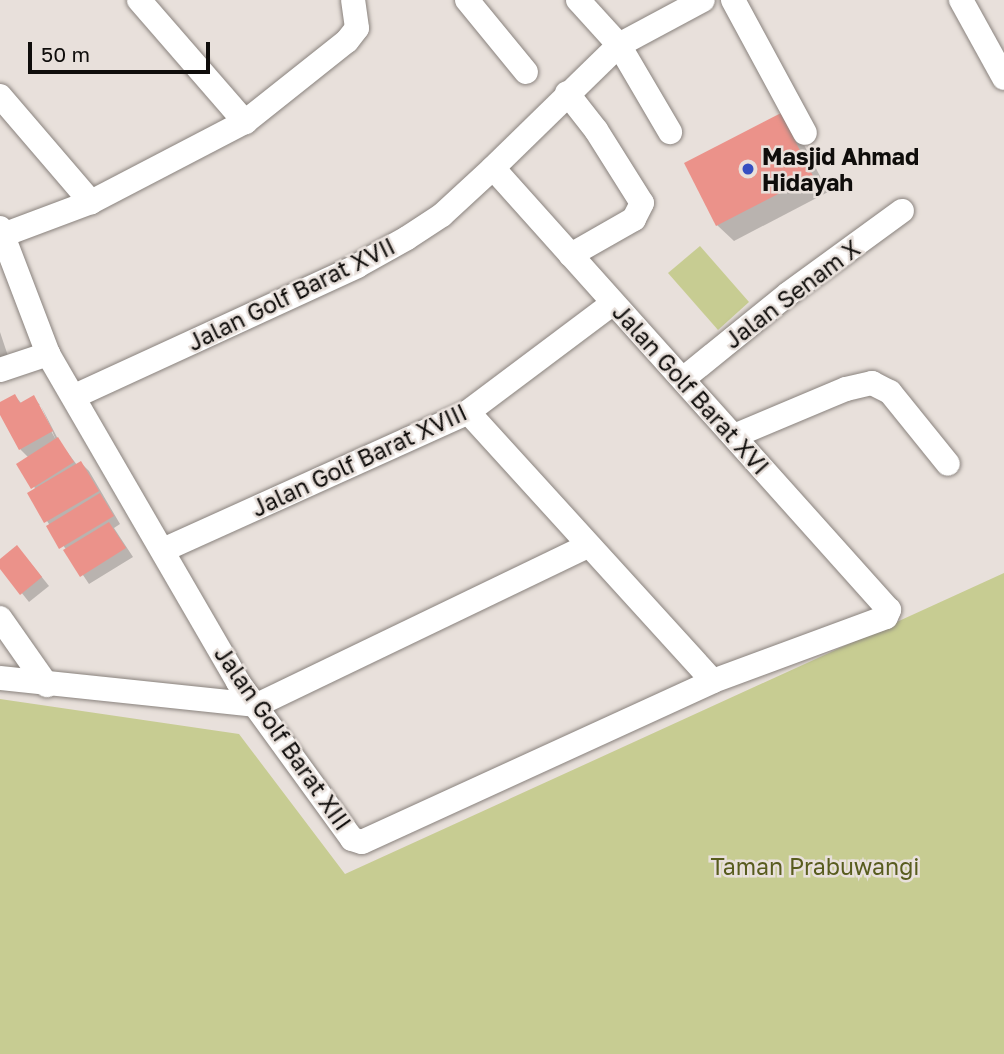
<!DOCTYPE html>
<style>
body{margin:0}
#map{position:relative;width:1004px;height:1054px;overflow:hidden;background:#e8e0db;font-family:"Golos Text",sans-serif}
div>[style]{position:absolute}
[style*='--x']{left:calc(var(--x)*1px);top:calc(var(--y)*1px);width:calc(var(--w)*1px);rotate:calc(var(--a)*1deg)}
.green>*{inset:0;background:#c7cc92}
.shadow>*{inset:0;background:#0003}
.building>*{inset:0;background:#eb928a}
.roads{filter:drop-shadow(0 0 2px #89827d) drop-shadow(0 0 2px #89827d)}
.minor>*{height:24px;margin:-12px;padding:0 12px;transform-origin:12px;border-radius:12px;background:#fff}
.dots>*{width:19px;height:19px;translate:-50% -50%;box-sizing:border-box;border:4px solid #e8e0db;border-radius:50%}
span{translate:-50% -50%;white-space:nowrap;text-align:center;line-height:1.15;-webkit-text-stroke:5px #e8e0db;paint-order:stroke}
.poi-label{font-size:23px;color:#0f0d0b;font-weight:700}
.left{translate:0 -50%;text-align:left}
.street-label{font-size:23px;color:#0f0d0b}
.park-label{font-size:23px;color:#585c1e}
.scale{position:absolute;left:28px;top:42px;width:182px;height:32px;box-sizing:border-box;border:4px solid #0f0d0b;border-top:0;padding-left:9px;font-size:21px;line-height:24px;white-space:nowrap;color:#0f0d0b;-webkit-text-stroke:5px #e8e0db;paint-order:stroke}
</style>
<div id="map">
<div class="green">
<i style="clip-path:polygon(700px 246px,749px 302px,718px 330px,668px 273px)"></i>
<i style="clip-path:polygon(1004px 573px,1004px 1054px,0 1054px,0 699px,239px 734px,345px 874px)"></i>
</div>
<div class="shadow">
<i style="clip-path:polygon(797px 131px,828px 192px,734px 241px,717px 225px,686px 164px)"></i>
<i style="clip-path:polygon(0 332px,8px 356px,0 358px)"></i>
<i style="clip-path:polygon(15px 396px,22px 404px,33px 398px,40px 405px,37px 405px,56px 440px,41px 406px,59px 441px,77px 465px,81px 463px,89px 471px,120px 524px,114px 528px,133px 557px,89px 584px,29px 494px,35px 490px,29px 458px,20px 449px)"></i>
<i style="clip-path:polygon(25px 556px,49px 586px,29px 602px,0 566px,0 561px)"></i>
</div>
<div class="building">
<i style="clip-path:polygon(781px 113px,813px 176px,716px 226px,684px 163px)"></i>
<i style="clip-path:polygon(15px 394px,20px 403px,34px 395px,53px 431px,19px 450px,0 415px,0 402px)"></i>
<i style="clip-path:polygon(58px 437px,74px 462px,31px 489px,16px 464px)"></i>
<i style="clip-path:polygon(81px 461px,99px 491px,44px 523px,27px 493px)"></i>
<i style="clip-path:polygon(100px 493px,114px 516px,59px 549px,46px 526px)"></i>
<i style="clip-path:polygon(109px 522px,126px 548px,80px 577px,63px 550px)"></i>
<i style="clip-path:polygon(17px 545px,42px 577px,20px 595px,0 569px,0 559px)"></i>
</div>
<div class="roads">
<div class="minor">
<i style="--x:139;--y:0;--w:162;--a:49"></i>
<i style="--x:467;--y:0;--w:93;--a:50.7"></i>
<i style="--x:578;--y:0;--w:61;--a:47.7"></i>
<i style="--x:619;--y:45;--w:101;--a:59.6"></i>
<i style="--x:733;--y:0;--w:151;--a:61.6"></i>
<i style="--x:961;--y:0;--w:89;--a:61.1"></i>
<i style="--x:567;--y:93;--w:47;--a:51.9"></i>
<i style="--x:596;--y:130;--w:86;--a:57.8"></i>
<i style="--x:642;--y:203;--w:18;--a:117"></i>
<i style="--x:634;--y:219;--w:73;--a:150.3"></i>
<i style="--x:0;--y:96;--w:140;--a:49.4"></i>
<i style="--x:0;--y:228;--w:135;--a:69.1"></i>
<i style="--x:48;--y:354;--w:379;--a:59.9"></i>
<i style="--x:238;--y:682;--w:194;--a:54"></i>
<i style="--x:352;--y:839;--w:10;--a:17"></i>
<i style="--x:362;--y:842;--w:386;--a:-24.6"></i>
<i style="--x:713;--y:681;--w:184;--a:-20.3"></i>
<i style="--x:886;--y:617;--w:8;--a:-67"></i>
<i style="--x:889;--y:610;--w:593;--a:-131.86"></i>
<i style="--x:3;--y:235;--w:94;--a:-20.6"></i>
<i style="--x:91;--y:202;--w:174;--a:-27.5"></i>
<i style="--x:245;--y:122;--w:130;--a:-38.5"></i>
<i style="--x:347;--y:41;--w:16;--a:-52"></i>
<i style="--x:357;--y:28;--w:28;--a:-98"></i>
<i style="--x:0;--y:370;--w:51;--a:-18.4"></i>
<i style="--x:683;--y:379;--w:135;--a:-39"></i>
<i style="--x:788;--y:294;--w:141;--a:-36.1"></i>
<i style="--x:75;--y:396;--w:311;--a:-24.7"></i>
<i style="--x:357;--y:266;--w:57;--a:-29.2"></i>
<i style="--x:407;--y:238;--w:42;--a:-33.3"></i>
<i style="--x:442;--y:215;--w:69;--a:-42.7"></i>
<i style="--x:493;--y:168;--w:176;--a:-44.3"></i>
<i style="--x:619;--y:45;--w:95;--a:-28.2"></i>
<i style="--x:468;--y:412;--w:364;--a:47.7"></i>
<i style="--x:734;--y:436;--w:121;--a:-22.8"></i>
<i style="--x:846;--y:389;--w:27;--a:-13"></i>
<i style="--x:872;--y:383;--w:20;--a:27"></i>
<i style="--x:890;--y:392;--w:92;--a:51.1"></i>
<i style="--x:163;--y:550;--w:335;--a:-24.3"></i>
<i style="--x:468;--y:412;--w:181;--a:-36.9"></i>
<i style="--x:0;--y:618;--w:82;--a:55"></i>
<i style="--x:0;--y:678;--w:258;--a:6"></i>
<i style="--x:257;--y:705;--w:366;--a:-25.7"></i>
</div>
</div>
<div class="dots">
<i style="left:748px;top:169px;background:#364fc1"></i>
</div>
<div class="poi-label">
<span class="left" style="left:762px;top:169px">Masjid Ahmad<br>Hidayah</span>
</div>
<div class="street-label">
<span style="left:291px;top:294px;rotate:-26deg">Jalan Golf Barat XVII</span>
<span style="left:792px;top:294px;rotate:-37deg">Jalan Senam X</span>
<span style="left:691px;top:389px;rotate:48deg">Jalan Golf Barat XVI</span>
<span style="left:359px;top:460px;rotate:-25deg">Jalan Golf Barat XVIII</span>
<span style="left:283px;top:738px;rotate:55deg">Jalan Golf Barat XIII</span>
</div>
<div class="park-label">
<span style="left:815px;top:866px">Taman Prabuwangi</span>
</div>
<div class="scale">50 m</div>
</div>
